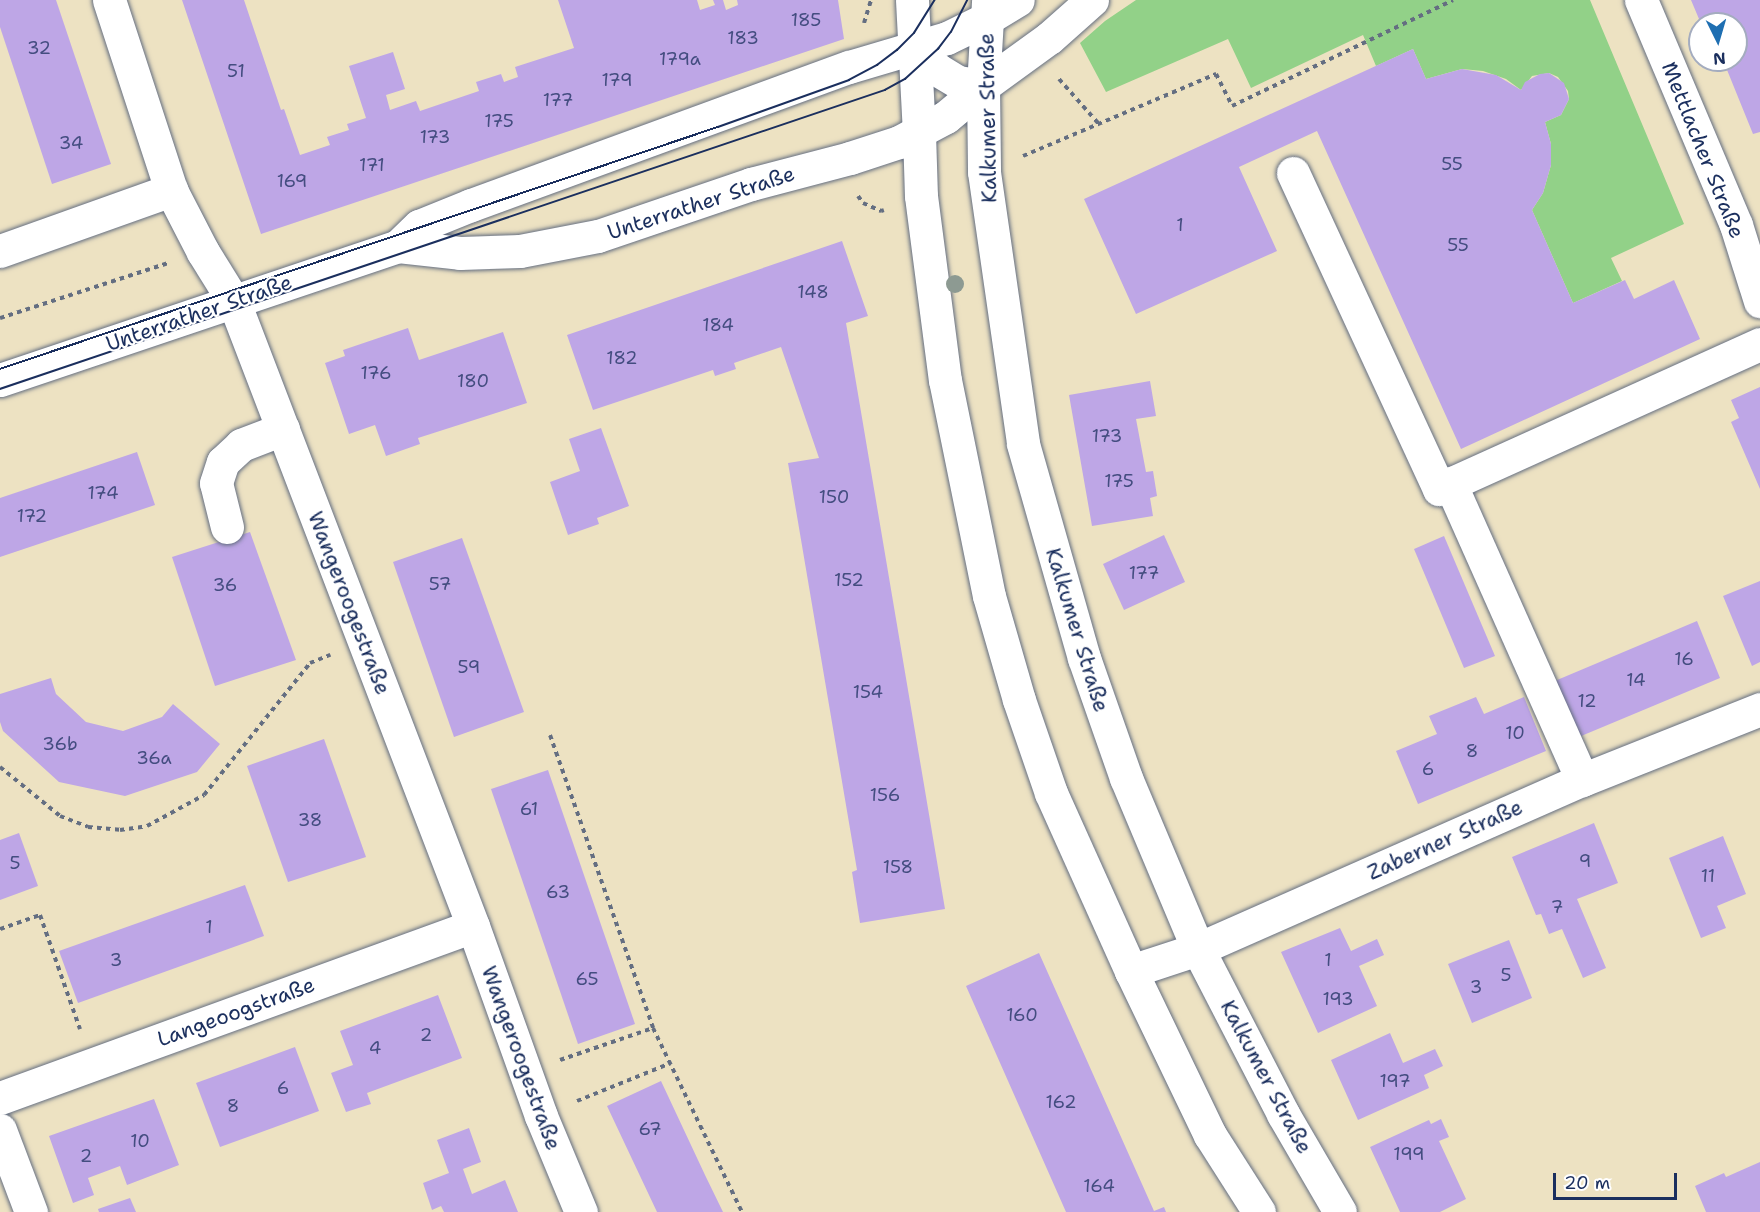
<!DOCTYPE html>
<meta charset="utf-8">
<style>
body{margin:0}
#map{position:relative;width:1760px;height:1212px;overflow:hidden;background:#ede2c2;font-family:"Shantell Sans",sans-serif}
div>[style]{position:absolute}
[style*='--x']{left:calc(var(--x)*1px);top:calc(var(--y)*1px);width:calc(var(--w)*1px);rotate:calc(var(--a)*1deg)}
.green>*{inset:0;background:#92d188}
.building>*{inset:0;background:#bea6e6}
.path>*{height:4px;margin-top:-2px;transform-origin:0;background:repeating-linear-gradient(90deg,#646e81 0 4.5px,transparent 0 9px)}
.roads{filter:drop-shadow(0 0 2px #646e81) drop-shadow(0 0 2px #646e81)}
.minor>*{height:33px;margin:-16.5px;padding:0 16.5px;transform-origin:16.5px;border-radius:16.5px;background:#fff}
.major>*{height:33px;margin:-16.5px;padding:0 16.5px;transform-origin:16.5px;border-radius:16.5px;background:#fff}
.tram>*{height:1.5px;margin:-0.75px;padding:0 0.75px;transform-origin:0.75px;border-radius:0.75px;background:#1b2f5e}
.trees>*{width:18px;height:18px;margin:-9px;border-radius:50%;background:#8d9a92}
span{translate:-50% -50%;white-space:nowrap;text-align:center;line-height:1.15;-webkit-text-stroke:4.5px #fff;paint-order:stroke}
.number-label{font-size:18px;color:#444d80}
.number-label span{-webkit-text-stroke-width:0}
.street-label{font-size:21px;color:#1b2f5e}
.north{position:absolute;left:1688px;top:12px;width:60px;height:60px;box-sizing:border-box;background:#fff;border:2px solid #a4acbf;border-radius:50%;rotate:175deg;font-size:16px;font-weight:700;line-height:24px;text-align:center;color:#1b2f5e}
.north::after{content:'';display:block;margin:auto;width:21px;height:27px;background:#1f6fb2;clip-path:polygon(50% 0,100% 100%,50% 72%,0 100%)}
.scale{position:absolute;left:1553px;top:1173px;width:124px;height:27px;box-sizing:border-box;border:3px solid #1b2f5e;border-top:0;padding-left:8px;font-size:18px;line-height:21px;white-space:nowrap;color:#1b2f5e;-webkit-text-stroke:4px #fff;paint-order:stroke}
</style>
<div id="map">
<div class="green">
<i style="clip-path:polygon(1136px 0,1590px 0,1684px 224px,1611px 258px,1622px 281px,1573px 303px,1532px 210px,1543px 193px,1551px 165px,1551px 144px,1545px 122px,1561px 115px,1569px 99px,1568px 91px,1558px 77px,1549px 73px,1532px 76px,1521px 90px,1506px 79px,1483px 71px,1462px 69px,1426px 79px,1413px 49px,1376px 66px,1363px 35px,1251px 88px,1228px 39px,1106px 92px,1080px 43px,1105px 21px)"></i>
</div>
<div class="building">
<i style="clip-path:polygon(0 0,56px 0,111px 164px,52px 184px,0 27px)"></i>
<i style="clip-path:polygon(182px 0,244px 0,281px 110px,284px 109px,300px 155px,330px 145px,327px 137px,349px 130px,347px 124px,366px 118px,349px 66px,393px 52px,405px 89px,386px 95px,390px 110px,416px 101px,420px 111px,479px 91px,476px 82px,501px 74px,504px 82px,518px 77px,515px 67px,574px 48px,558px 0,697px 0,700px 10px,715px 5px,713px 0,723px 0,726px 10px,738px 5px,737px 0,838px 0,844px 39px,261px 234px)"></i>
<i style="clip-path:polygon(1691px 0,1760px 0,1760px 132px,1753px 134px,1723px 60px,1736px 60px,1736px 24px,1708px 24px,1705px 17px,1699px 19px)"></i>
<i style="clip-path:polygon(1413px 49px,1426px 79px,1462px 69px,1496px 75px,1521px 90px,1525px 82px,1540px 74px,1549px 73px,1564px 83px,1569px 99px,1561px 115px,1545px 122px,1551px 144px,1551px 165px,1543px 193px,1532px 210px,1573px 303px,1625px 280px,1634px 299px,1674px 280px,1700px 339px,1461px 449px,1317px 131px,1239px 167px,1277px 251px,1136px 314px,1084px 199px)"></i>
<i style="clip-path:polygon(842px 241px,868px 316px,846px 323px,945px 909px,860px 923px,852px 872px,857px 870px,788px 463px,819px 458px,781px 347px,734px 363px,736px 369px,715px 376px,713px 370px,593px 410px,567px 335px)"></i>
<i style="clip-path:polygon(408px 328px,419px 360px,503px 332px,527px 403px,418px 438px,420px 444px,386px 456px,375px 425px,349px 434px,325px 363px,345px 356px,343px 350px)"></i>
<i style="clip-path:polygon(1150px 381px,1156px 416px,1136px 419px,1146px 472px,1153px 471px,1157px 496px,1150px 498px,1153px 516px,1092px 526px,1069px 395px)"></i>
<i style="clip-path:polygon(1760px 387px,1760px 489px,1731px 422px,1739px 418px,1731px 400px)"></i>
<i style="clip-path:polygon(601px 428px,629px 506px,597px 518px,599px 524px,568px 535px,550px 482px,580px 471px,569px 439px)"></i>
<i style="clip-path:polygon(137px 452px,155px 505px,0 557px,0 498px)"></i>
<i style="clip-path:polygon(250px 532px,296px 660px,215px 686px,172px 557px)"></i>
<i style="clip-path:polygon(1164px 535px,1185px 582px,1124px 610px,1103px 564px)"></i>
<i style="clip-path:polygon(1444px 536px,1495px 656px,1464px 668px,1414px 549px)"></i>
<i style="clip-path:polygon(462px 538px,524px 712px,454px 737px,393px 562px)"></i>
<i style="clip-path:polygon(1760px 581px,1760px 662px,1752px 666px,1723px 596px)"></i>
<i style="clip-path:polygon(1697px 621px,1720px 678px,1574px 739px,1550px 683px)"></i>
<i style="clip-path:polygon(51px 678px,56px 694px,86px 722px,123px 731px,162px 717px,173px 704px,220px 744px,197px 772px,125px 796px,59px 782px,3px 731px,0 722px,0 694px)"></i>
<i style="clip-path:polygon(1476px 697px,1484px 714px,1524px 697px,1546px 751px,1418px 804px,1396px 751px,1437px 734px,1429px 716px)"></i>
<i style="clip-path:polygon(324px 739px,366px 857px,288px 882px,247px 766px)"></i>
<i style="clip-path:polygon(548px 770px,635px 1024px,578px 1044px,491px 789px)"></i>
<i style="clip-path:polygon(1594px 823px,1618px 883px,1577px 899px,1606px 968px,1583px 978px,1562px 929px,1549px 934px,1541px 914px,1536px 915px,1512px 857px)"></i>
<i style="clip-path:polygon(19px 833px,38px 886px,0 900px,0 840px)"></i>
<i style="clip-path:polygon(1723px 836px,1746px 894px,1717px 906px,1726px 928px,1701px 938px,1669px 858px)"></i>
<i style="clip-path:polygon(245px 885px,264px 936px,78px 1003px,59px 951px)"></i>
<i style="clip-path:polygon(1340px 928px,1351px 951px,1377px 939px,1384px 955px,1359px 966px,1377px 1006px,1318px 1033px,1281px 952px)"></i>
<i style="clip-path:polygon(1509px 940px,1532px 998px,1472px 1023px,1448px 964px)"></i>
<i style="clip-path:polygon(1039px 953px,1154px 1211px,1164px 1207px,1166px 1212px,1066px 1212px,966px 986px)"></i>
<i style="clip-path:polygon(438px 995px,462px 1058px,367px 1093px,371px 1104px,346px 1112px,331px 1073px,353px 1065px,340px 1031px)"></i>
<i style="clip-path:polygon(1390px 1033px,1403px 1063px,1435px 1049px,1443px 1066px,1424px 1075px,1429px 1088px,1358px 1120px,1331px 1060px)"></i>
<i style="clip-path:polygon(295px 1047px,319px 1111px,220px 1147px,196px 1083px)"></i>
<i style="clip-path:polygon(661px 1081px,705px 1175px,723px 1212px,657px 1212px,607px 1106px)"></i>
<i style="clip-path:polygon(154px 1099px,179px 1165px,127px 1185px,120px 1166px,88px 1178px,94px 1195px,73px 1203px,49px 1136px)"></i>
<i style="clip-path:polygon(1441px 1119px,1449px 1137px,1439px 1141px,1466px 1199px,1440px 1212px,1400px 1212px,1370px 1147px,1429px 1120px,1431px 1124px)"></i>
<i style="clip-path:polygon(469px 1128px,481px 1162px,463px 1169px,472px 1194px,505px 1180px,518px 1212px,444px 1212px,441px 1206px,432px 1210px,423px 1183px,449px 1173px,437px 1140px)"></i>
<i style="clip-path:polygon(1760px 1162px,1760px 1212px,1706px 1212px,1695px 1186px,1724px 1173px,1726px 1177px)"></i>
<i style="clip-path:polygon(130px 1198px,136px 1212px,99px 1212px,98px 1209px)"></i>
</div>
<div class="path">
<i style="--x:864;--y:23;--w:24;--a:-73"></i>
<i style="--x:1059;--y:79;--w:60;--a:48.4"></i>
<i style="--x:1023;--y:156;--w:210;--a:-23"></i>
<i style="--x:1216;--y:74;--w:36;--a:63"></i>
<i style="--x:1232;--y:106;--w:245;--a:-25.6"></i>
<i style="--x:858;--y:196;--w:9;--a:54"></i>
<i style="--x:863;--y:203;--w:20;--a:24"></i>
<i style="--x:881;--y:211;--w:3;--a:-18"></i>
<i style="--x:0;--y:318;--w:177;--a:-18.1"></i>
<i style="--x:550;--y:735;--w:311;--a:70.6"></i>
<i style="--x:653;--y:1028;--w:204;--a:64.2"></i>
<i style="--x:0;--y:767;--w:77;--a:39.2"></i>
<i style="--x:60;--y:816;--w:30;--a:21"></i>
<i style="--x:88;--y:827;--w:32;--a:5"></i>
<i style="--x:120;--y:830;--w:27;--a:-8"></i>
<i style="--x:147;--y:826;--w:65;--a:-28.5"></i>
<i style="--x:204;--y:795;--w:169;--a:-51.2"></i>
<i style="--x:310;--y:663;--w:22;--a:-22"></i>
<i style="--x:0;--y:929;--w:42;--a:-19.3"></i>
<i style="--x:40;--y:915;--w:121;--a:70.7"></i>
<i style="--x:560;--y:1060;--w:98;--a:-19"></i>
<i style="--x:577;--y:1101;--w:101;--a:-22"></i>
</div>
<div class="roads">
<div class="minor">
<i style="--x:109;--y:0;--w:200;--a:71.9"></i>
<i style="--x:171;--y:190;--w:70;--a:62.7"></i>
<i style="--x:203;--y:252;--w:59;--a:58.2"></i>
<i style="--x:234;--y:302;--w:668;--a:69.04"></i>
<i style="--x:473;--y:926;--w:202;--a:70.3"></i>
<i style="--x:541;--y:1116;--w:104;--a:67.4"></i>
<i style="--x:1092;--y:0;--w:57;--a:138.5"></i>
<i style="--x:1049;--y:38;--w:82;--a:144"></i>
<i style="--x:983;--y:86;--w:86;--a:89.3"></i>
<i style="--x:984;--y:172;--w:275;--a:81.8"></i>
<i style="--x:1023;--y:444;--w:223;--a:74.1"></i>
<i style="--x:1084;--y:658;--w:127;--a:70.7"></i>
<i style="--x:1126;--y:778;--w:186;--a:67.2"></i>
<i style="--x:1198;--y:949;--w:186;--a:62.7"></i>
<i style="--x:1283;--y:1114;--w:113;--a:59.8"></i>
<i style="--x:1641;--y:0;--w:244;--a:67.1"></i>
<i style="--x:1736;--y:225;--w:80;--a:72.5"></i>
<i style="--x:986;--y:19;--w:37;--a:-31"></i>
<i style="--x:919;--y:133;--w:63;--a:88.2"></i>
<i style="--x:921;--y:196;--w:186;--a:82.6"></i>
<i style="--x:945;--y:380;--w:220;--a:78.5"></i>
<i style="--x:989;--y:596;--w:108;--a:73.9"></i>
<i style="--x:1019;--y:700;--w:98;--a:71"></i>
<i style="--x:1051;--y:793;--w:195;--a:65.8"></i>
<i style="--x:1131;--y:971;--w:182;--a:64.3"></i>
<i style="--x:1210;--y:1135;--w:91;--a:57.5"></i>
<i style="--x:1293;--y:173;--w:348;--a:65.2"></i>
<i style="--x:1439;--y:489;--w:352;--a:-24.3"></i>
<i style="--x:0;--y:251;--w:182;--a:-19.6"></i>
<i style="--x:1450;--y:483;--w:325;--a:66"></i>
<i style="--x:227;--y:527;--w:45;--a:-104"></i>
<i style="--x:216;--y:483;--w:22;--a:-72"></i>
<i style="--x:223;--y:462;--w:25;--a:-43"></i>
<i style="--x:241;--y:445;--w:45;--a:-20.9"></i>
<i style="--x:1131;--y:971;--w:71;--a:-18.2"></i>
<i style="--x:1198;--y:949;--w:420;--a:-23.8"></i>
<i style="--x:1582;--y:780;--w:192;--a:-21.7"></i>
<i style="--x:0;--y:1098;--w:503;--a:-19.98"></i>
<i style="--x:0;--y:1130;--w:88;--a:69.3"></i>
</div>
<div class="major">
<i style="--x:912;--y:0;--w:133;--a:87"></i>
<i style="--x:916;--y:49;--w:30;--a:44"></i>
<i style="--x:938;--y:70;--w:23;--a:31"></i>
<i style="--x:958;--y:82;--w:25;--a:9"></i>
<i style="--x:983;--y:86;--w:85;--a:-86.6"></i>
<i style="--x:398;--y:246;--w:29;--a:-44"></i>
<i style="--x:419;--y:226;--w:56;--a:-22"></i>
<i style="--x:471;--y:205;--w:402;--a:-20.1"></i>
<i style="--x:849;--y:67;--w:102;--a:-16.5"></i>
<i style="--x:947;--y:38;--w:43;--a:-26"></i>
<i style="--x:0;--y:380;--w:420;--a:-18.6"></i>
<i style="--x:398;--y:246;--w:62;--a:6.4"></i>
<i style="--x:460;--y:253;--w:60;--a:-1.9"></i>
<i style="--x:520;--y:251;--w:79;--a:-10.9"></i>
<i style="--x:598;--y:236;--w:162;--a:-18.8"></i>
<i style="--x:751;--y:184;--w:102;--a:-14.7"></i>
<i style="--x:850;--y:158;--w:52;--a:-18.1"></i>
<i style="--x:899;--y:142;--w:53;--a:-28"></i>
<i style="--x:946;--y:117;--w:48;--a:-40"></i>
</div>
</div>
<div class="tram">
<i style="--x:0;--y:369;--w:758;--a:-18.63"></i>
<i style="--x:718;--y:127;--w:139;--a:-19.7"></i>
<i style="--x:849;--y:80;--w:32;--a:-28"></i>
<i style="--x:877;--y:65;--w:25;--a:-37"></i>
<i style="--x:897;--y:50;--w:24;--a:-45"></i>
<i style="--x:914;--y:33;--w:39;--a:-58"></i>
<i style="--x:0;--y:389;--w:934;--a:-18.67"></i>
<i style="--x:885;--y:90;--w:23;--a:-29"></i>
<i style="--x:905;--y:79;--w:45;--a:-42.3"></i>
<i style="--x:938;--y:49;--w:21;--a:-53"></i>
<i style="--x:951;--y:32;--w:36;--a:-63"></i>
</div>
<div class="trees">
<i style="left:955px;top:284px"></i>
</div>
<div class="number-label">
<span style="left:806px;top:20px">185</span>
<span style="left:743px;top:38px">183</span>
<span style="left:39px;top:48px">32</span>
<span style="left:680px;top:59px">179a</span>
<span style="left:236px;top:71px">51</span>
<span style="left:617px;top:80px">179</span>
<span style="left:558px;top:100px">177</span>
<span style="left:499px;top:121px">175</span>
<span style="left:435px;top:137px">173</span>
<span style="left:71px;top:143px">34</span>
<span style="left:1452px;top:164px">55</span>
<span style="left:372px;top:165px">171</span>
<span style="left:292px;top:181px">169</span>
<span style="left:1180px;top:225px">1</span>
<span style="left:1458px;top:245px">55</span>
<span style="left:813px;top:292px">148</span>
<span style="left:718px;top:325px">184</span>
<span style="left:622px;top:358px">182</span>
<span style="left:376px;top:373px">176</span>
<span style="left:473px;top:381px">180</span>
<span style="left:1107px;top:436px">173</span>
<span style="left:1119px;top:481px">175</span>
<span style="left:103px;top:493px">174</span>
<span style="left:834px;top:497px">150</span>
<span style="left:32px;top:516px">172</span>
<span style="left:1144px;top:573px">177</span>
<span style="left:849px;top:580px">152</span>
<span style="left:440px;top:584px">57</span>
<span style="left:225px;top:585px">36</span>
<span style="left:1684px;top:659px">16</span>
<span style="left:469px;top:667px">59</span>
<span style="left:1636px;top:680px">14</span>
<span style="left:868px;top:692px">154</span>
<span style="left:1587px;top:701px">12</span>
<span style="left:1515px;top:733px">10</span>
<span style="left:60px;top:744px">36b</span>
<span style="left:1472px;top:751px">8</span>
<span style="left:154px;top:758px">36a</span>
<span style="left:1428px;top:769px">6</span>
<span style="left:885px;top:795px">156</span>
<span style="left:529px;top:809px">61</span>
<span style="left:310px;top:820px">38</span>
<span style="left:1585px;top:861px">9</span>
<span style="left:15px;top:863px">5</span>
<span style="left:898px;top:867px">158</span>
<span style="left:1708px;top:876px">11</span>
<span style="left:558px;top:892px">63</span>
<span style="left:1557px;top:907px">7</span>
<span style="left:209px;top:927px">1</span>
<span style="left:116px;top:960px">3</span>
<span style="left:1328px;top:960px">1</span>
<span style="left:1506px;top:975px">5</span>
<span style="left:587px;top:979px">65</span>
<span style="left:1476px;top:987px">3</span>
<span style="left:1338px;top:999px">193</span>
<span style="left:1022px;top:1015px">160</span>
<span style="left:426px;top:1035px">2</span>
<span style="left:375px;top:1048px">4</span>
<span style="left:1395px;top:1081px">197</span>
<span style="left:283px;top:1088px">6</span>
<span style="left:1061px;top:1102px">162</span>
<span style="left:233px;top:1106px">8</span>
<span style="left:650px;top:1129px">67</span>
<span style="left:140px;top:1141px">10</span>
<span style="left:1409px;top:1154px">199</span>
<span style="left:86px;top:1156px">2</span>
<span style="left:1099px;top:1186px">164</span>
</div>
<div class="street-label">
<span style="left:988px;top:118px;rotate:-91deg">Kalkumer Straße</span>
<span style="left:1703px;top:150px;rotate:68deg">Mettlacher Straße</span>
<span style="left:701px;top:203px;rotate:-18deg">Unterrather Straße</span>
<span style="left:199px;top:313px;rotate:-19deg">Unterrather Straße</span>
<span style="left:349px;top:603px;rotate:69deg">Wangeroogestraße</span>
<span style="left:1077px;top:630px;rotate:73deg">Kalkumer Straße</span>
<span style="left:1445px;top:840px;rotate:-24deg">Zaberner Straße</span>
<span style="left:236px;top:1012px;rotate:-20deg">Langeoogstraße</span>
<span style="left:521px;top:1058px;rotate:70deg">Wangeroogestraße</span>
<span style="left:1266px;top:1077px;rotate:62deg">Kalkumer Straße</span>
</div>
<div class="north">N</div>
<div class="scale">20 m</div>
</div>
